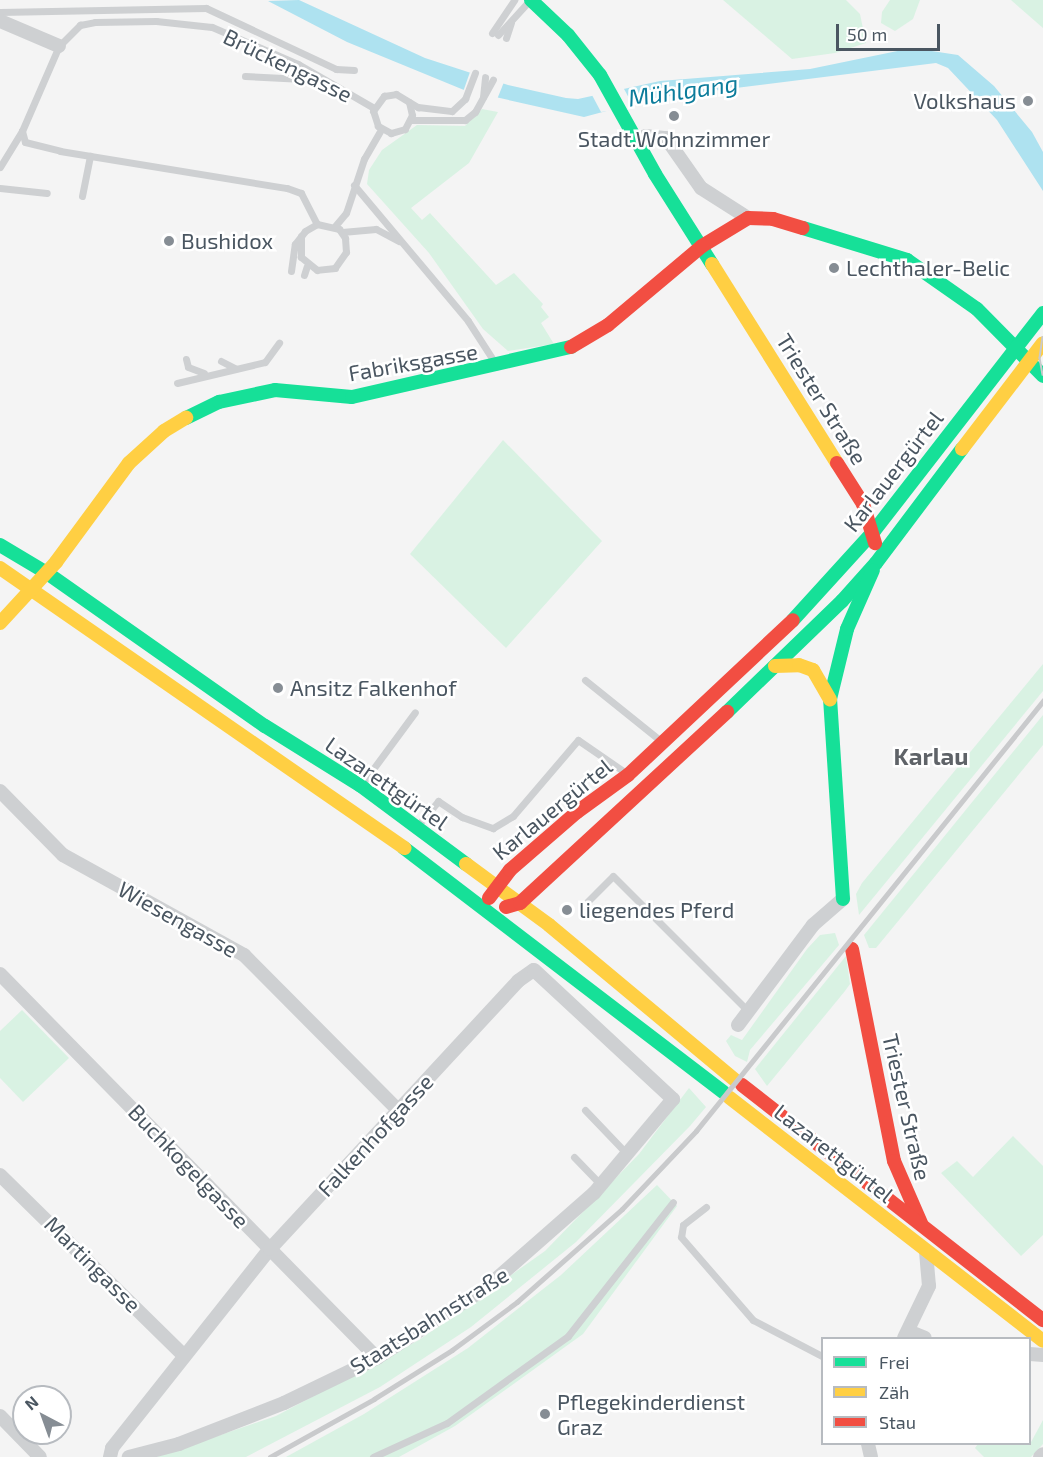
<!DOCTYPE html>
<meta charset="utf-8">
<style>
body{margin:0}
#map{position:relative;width:1043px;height:1457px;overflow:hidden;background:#f4f4f4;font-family:"Exo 2",sans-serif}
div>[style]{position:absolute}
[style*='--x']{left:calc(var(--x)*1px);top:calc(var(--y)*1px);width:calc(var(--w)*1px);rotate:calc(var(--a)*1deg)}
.green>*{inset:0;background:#d9f2e3}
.water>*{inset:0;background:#aee2f0}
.pier>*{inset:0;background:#f4f4f4}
.lane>*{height:7px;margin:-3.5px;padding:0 3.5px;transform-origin:3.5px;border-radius:3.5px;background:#ced0d2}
.street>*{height:14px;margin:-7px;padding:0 7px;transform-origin:7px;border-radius:7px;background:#ced0d2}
.fast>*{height:14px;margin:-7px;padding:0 7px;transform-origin:7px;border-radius:7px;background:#16e098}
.slow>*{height:14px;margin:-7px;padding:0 7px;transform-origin:7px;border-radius:7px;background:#ffcf43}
.jam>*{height:14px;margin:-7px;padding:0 7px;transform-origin:7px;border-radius:7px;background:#f24e42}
.tram>*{height:1.5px;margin:-0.75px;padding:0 0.75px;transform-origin:0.75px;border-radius:0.75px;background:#c9cacc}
.rail>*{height:4.5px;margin:-2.25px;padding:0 2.25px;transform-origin:2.25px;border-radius:2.25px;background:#c9cacc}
.dots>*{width:16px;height:16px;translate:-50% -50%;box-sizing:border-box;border:3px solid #fff;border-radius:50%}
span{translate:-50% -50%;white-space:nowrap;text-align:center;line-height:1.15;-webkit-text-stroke:5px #fff;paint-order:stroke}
.street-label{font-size:22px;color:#4a5661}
.poi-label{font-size:22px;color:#4a5661}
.right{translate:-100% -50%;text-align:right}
.left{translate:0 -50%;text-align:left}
.water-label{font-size:24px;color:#0c7c9b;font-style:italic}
.neighbourhood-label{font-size:24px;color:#5f6368;font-weight:700}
.legend{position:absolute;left:821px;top:1337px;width:210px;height:108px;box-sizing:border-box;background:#fff;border:2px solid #b7bbc0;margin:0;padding:8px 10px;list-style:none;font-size:18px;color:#4a5661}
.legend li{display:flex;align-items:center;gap:12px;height:30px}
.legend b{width:30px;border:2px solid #b7bbc0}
.north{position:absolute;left:12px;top:1385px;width:60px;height:60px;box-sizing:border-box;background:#fff;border:2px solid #b7bbc0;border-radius:50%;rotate:319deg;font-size:16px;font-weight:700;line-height:24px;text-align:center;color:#4a5661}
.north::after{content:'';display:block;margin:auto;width:21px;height:27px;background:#868d94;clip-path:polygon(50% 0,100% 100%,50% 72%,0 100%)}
.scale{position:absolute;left:836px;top:24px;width:104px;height:27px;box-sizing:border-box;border:3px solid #4a5661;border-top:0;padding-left:8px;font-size:18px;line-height:21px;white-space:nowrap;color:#4a5661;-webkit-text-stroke:4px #fff;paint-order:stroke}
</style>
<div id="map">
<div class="green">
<i style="clip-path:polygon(723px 0,846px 0,860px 14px,866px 43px,835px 53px,792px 59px)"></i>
<i style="clip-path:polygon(890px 0,920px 0,913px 19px,895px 31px,881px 23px,882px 12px)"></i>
<i style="clip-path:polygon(1011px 0,1043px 0,1043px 28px)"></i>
<i style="clip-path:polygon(482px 109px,498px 112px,469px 163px,411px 208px,422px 220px,430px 213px,496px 285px,514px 273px,543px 304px,541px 307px,549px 317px,541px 323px,554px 344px,508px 351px,483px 329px,429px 253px,367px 184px,369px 170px,382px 150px,417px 125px,465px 126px)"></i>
<i style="clip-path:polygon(503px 440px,602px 541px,506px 648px,410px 554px)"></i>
<i style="clip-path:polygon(1043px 664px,1043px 691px,859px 915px,856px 894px,862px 883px)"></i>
<i style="clip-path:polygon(1043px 715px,1043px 745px,876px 948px,869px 948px,864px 935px)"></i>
<i style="clip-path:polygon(835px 933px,839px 945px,750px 1050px,747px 1062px,735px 1056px,726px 1041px,731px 1035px,742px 1040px,807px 949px,820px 935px)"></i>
<i style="clip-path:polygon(846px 956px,850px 984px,845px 991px,767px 1086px,755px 1069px)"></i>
<i style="clip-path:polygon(22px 1010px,69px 1058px,23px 1102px,0 1078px,0 1031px)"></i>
<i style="clip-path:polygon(689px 1088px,706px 1107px,690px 1126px,576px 1242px,471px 1327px,380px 1387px,246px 1457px,156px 1457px,276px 1416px,419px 1340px,545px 1251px,639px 1154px)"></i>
<i style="clip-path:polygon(1013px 1136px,1043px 1166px,1043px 1235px,1021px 1256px,941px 1173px,957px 1161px,973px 1177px)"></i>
<i style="clip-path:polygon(657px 1185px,677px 1206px,583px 1334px,455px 1426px,399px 1457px,286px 1457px,364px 1414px,468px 1348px,561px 1275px)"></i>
<i style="clip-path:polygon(1043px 1420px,1043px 1444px,1031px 1457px,984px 1457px,975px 1448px,978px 1444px,1030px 1444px)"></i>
</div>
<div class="water">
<i style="clip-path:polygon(299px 0,425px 58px,508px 85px,566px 98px,578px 99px,660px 81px,810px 69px,912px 48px,958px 55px,994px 86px,1032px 132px,1043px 152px,1043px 191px,997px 120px,948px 68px,936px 63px,655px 98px,584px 117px,464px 90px,347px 42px,268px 1px)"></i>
</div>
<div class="pier">
<i style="clip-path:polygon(470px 72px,504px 82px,496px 102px,463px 92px)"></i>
<i style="clip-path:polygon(612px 89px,624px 89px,634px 107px,601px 112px,592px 95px)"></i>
</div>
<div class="lane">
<i style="--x:0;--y:12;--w:206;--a:-1.1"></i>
<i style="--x:206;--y:8;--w:144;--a:25.1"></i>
<i style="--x:336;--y:69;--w:18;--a:3"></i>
<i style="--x:492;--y:33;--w:40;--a:-56"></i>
<i style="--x:498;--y:35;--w:47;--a:-47.6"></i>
<i style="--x:506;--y:38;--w:16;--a:-72"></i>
<i style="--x:245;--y:76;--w:78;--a:2.9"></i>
<i style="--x:483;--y:97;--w:20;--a:-84"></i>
<i style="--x:409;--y:102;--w:13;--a:77"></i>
<i style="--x:412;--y:115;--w:16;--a:117"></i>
<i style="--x:405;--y:129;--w:15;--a:164"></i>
<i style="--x:391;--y:133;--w:15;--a:-152"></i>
<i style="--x:378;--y:126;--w:16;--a:-108"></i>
<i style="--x:373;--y:111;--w:19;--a:-54"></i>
<i style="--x:384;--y:96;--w:12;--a:-9"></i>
<i style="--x:396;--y:94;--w:26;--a:31"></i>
<i style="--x:418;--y:107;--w:34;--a:7"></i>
<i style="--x:452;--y:111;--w:18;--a:-43"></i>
<i style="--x:465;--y:99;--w:28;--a:-69"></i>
<i style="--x:411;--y:120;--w:54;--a:0"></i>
<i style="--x:465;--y:120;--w:13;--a:-39"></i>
<i style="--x:475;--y:112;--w:37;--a:-61"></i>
<i style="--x:22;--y:131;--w:11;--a:75"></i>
<i style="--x:25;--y:142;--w:36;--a:14"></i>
<i style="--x:60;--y:151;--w:230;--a:9.3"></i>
<i style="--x:287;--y:188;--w:15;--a:20"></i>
<i style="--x:301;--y:193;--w:35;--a:63"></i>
<i style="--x:0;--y:167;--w:42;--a:-58.6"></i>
<i style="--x:22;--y:131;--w:93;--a:-66.5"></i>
<i style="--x:59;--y:46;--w:30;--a:-45"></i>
<i style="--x:80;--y:25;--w:15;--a:-11"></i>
<i style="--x:95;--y:22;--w:61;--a:-0.9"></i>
<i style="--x:156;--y:21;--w:56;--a:6.1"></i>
<i style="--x:212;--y:27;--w:94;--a:23.3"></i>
<i style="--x:298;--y:64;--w:88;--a:30.1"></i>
<i style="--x:354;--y:185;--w:177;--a:50"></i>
<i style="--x:468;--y:321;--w:54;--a:57.2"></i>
<i style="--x:0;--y:188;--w:47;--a:6.1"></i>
<i style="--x:82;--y:196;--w:41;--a:-78.7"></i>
<i style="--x:335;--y:226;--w:17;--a:-50"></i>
<i style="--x:346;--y:213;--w:57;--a:-71.6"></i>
<i style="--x:364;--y:159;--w:34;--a:-60"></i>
<i style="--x:342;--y:232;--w:34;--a:-5"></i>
<i style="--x:376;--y:229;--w:26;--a:28"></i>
<i style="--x:291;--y:271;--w:27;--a:-82"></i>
<i style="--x:295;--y:244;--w:16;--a:-52"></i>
<i style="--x:305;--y:231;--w:14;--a:-30"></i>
<i style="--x:317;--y:224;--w:23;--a:13"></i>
<i style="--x:339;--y:229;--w:11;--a:56"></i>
<i style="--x:345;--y:238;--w:14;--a:86"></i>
<i style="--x:346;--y:252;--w:19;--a:125"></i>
<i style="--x:335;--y:268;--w:18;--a:174"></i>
<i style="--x:317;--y:270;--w:21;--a:-141"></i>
<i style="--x:301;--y:257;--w:21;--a:-90"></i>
<i style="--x:304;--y:275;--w:9;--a:-72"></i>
<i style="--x:186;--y:359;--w:8;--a:76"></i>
<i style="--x:188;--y:367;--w:17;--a:21"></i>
<i style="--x:221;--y:361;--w:16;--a:27"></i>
<i style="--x:177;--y:383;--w:90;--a:-13.4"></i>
<i style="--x:265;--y:362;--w:24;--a:-54"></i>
<i style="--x:585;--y:680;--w:97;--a:38.8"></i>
<i style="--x:362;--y:784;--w:89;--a:-53.6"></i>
<i style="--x:419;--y:824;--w:30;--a:-50"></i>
<i style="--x:438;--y:801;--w:29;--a:34"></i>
<i style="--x:462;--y:817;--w:33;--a:20"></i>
<i style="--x:493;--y:828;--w:23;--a:-31"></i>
<i style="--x:513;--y:816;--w:100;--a:-49.5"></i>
<i style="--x:578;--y:740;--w:58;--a:34.5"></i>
<i style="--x:583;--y:906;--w:42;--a:-45"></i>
<i style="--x:613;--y:876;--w:191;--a:45"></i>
<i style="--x:585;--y:1110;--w:61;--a:46.3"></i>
<i style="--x:574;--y:1157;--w:39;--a:46"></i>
<i style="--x:706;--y:1207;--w:29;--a:142"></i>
<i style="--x:683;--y:1225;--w:12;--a:99"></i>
<i style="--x:681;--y:1237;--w:110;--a:49.1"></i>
<i style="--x:753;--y:1320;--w:78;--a:27.6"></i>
<i style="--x:373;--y:1457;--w:81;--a:-24.7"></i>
<i style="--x:447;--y:1423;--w:149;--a:-35.7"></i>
<i style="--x:568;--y:1336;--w:170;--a:-51.9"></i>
</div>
<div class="street">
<i style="--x:0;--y:21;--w:64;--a:23"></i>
<i style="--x:636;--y:139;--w:10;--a:-17"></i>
<i style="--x:646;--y:136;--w:20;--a:6"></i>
<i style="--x:666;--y:138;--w:61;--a:55"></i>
<i style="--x:701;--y:188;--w:56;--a:32.6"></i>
<i style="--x:0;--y:791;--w:90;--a:45.5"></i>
<i style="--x:63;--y:855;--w:207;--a:28.9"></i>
<i style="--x:244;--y:955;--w:218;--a:45.2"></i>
<i style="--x:0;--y:974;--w:538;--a:45.53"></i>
<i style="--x:738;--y:1025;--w:125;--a:-53.1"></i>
<i style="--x:813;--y:925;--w:40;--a:-41"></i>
<i style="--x:0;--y:1175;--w:258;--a:44.5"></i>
<i style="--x:908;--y:1331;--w:18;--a:22"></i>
<i style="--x:904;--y:1338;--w:58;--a:-64.3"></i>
<i style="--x:929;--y:1286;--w:34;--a:-95"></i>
<i style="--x:1030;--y:1354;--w:13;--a:4"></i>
<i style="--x:0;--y:1416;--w:57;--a:45.7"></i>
<i style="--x:868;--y:1444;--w:13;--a:77"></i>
<i style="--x:110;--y:1457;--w:9;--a:-77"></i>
<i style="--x:112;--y:1448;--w:254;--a:-51.6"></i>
<i style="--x:270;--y:1249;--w:365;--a:-47.2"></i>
<i style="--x:518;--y:981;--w:19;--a:-35"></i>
<i style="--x:534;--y:970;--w:190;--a:42.9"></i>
<i style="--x:673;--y:1099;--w:123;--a:130"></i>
<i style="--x:594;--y:1193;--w:142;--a:138.7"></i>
<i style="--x:487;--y:1287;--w:131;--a:147.2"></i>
<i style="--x:377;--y:1358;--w:103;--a:154.2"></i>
<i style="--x:284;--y:1403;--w:113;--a:158.7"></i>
<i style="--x:179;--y:1444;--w:52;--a:165.4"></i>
<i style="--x:1040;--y:1457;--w:4;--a:-45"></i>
</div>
<div class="fast">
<i style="--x:531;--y:0;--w:51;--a:43.4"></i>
<i style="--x:568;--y:35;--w:51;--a:51.3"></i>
<i style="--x:600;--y:75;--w:113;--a:60.9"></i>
<i style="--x:655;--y:174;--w:107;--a:57.7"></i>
<i style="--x:803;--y:228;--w:109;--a:17.1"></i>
<i style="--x:907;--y:260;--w:85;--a:35"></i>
<i style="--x:977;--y:309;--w:94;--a:45.4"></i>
<i style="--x:186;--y:418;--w:37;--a:-26"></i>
<i style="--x:219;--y:402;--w:57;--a:-12.1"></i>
<i style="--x:275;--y:390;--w:77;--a:5.2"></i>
<i style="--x:352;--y:397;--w:225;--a:-12.9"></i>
<i style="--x:0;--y:545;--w:55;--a:30.8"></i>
<i style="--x:47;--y:573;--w:266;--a:35.1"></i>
<i style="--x:265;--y:726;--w:113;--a:32"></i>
<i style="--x:361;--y:786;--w:131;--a:36.6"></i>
<i style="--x:793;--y:620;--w:120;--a:-47.7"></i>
<i style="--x:874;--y:531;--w:276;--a:-52.2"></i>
<i style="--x:727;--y:712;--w:160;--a:-44"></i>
<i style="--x:842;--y:601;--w:51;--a:-48.2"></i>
<i style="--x:876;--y:563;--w:143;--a:-53"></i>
<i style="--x:404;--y:848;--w:402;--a:37.4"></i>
<i style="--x:843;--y:899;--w:200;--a:-93.7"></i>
<i style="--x:830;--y:699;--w:72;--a:-76.3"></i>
<i style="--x:847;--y:629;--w:64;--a:-66.2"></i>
</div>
<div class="slow">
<i style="--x:712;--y:264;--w:235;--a:57.9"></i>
<i style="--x:962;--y:449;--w:133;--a:-52.6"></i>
<i style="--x:0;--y:568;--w:492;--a:34.7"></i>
<i style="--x:0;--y:623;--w:83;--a:-47.4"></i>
<i style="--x:56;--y:562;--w:123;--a:-53.6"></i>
<i style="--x:129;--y:463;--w:47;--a:-42.4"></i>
<i style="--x:164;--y:431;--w:26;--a:-31"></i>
<i style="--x:775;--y:666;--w:24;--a:-2"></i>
<i style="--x:799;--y:665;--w:15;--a:20"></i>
<i style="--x:813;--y:670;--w:34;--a:60"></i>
<i style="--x:466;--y:864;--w:103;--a:36.3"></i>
<i style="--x:549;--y:925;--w:241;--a:39.8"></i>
<i style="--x:730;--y:1098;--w:396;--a:37.8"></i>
</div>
<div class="jam">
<i style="--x:571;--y:347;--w:43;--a:-30.7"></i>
<i style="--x:608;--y:325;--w:123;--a:-40"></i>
<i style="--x:702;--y:246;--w:54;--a:-31.3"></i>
<i style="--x:748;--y:218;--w:25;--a:2"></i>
<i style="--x:773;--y:219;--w:31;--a:17"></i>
<i style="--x:837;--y:463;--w:49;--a:57.6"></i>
<i style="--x:863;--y:504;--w:41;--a:72.9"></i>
<i style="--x:489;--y:898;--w:35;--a:-53"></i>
<i style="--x:510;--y:870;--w:89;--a:-40.9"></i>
<i style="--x:577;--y:812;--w:63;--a:-36"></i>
<i style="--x:628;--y:775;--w:226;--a:-43.2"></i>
<i style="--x:506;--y:907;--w:15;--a:-16"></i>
<i style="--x:520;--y:903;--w:282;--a:-42.7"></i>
<i style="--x:852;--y:949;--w:216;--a:78.8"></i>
<i style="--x:894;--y:1161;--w:68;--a:66.5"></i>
<i style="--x:742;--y:1085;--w:382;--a:38"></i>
</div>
<div class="tram">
<i style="--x:1043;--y:337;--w:21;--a:98"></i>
<i style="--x:1040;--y:358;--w:17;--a:80"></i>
</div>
<div class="rail">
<i style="--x:270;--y:1457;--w:119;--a:-29.1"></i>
<i style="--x:374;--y:1399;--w:92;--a:-32.1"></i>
<i style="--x:452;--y:1350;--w:81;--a:-36.4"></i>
<i style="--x:517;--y:1302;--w:140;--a:-41.5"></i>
<i style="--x:622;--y:1209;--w:108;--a:-46.5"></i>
<i style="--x:696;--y:1131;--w:553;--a:-51.1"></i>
</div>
<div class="dots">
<i style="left:1028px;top:101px;background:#868d94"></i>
<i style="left:674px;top:116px;background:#868d94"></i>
<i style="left:169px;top:241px;background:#868d94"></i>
<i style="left:834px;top:268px;background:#868d94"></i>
<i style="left:278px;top:688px;background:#868d94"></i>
<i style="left:567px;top:910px;background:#868d94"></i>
<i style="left:545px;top:1414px;background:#868d94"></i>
</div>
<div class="street-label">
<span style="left:288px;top:65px;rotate:26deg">Brückengasse</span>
<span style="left:413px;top:362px;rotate:-10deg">Fabriksgasse</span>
<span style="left:822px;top:399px;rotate:58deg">Triester Straße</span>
<span style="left:893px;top:471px;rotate:-52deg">Karlauergürtel</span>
<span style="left:387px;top:783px;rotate:35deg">Lazarettgürtel</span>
<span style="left:552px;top:809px;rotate:-39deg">Karlauergürtel</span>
<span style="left:178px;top:919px;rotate:29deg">Wiesengasse</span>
<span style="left:907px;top:1107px;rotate:77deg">Triester Straße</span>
<span style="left:375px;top:1135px;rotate:-47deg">Falkenhofgasse</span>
<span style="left:834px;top:1153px;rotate:38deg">Lazarettgürtel</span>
<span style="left:189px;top:1166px;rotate:46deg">Buchkogelgasse</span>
<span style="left:93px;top:1264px;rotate:45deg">Martingasse</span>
<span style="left:429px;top:1320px;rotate:-32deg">Staatsbahnstraße</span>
</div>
<div class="poi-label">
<span class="right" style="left:1016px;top:101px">Volkshaus</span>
<span style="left:674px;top:139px">Stadt.Wohnzimmer</span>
<span class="left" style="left:181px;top:241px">Bushidox</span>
<span class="left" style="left:846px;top:268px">Lechthaler-Belic</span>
<span class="left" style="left:290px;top:688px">Ansitz Falkenhof</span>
<span class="left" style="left:579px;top:910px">liegendes Pferd</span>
<span class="left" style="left:557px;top:1414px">Pflegekinderdienst<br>Graz</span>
</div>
<div class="water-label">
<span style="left:683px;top:90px;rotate:-8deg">Mühlgang</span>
</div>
<div class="neighbourhood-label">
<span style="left:931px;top:756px">Karlau</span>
</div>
<ul class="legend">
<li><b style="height:8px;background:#16e098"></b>Frei</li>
<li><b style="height:8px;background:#ffcf43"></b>Zäh</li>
<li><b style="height:8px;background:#f24e42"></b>Stau</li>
</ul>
<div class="north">N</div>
<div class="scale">50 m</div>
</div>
